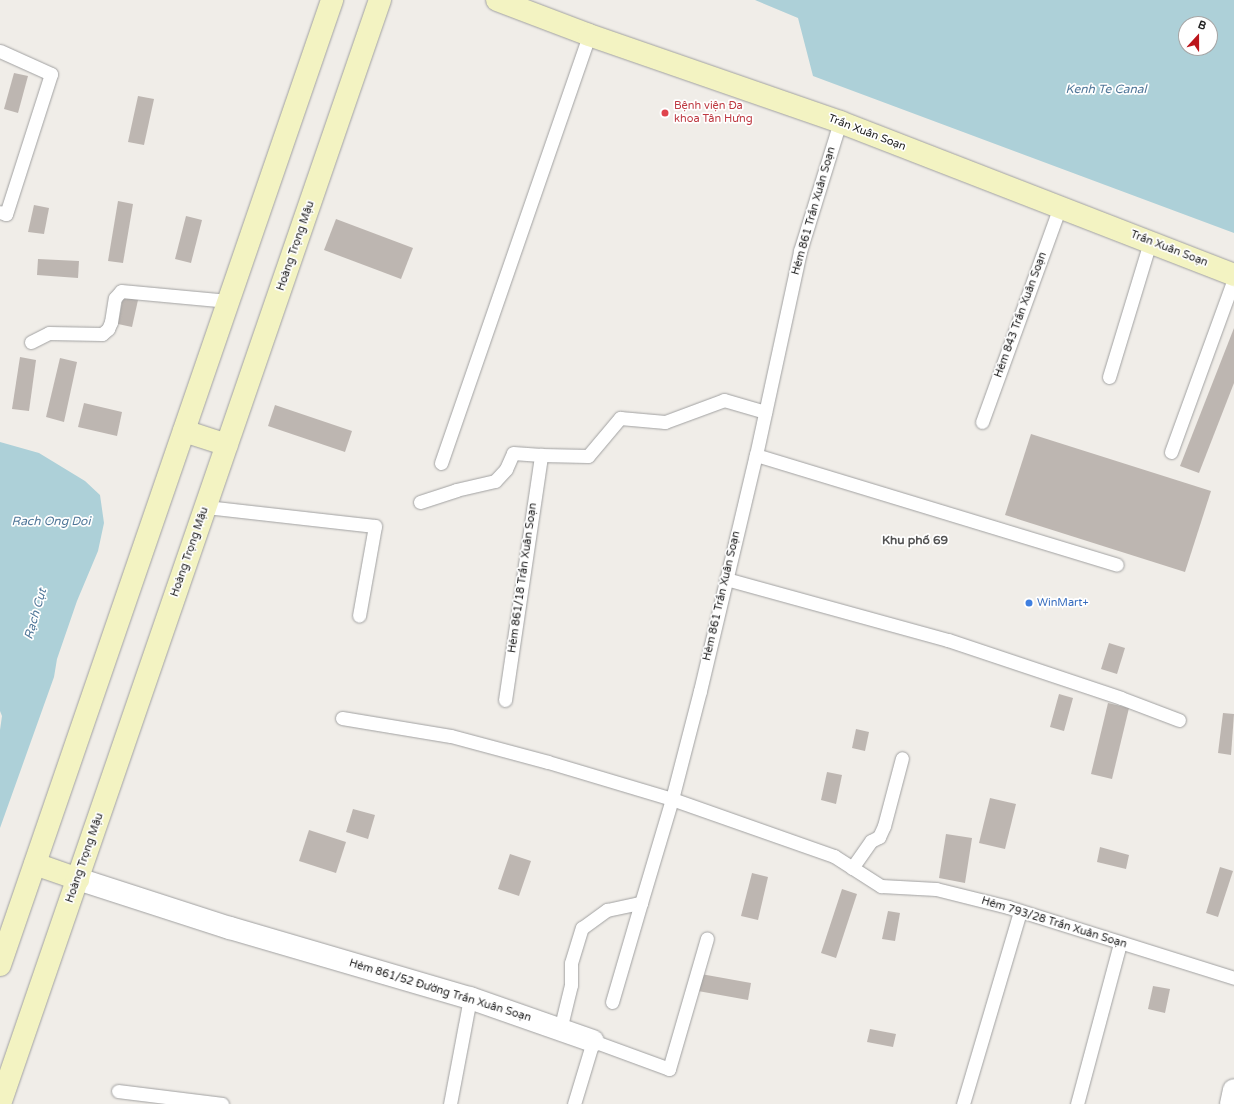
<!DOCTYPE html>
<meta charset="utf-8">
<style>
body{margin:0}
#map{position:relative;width:1234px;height:1104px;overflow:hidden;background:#f0ede8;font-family:"Varela Round",sans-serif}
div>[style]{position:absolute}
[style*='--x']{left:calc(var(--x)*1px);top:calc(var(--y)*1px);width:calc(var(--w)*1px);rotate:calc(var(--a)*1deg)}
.water>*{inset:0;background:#add0d8}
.building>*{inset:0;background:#bdb6b1}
.roads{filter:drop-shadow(0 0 1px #a1a1a1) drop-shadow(0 0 1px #a1a1a1)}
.service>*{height:13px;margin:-6.5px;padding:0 6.5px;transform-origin:6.5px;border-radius:6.5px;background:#fff}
.minor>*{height:22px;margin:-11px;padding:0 11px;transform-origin:11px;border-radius:11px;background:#fff}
.secondary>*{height:22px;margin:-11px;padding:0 11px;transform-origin:11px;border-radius:11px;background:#f3f3c2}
.dots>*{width:11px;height:11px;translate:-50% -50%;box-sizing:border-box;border:2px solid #fff;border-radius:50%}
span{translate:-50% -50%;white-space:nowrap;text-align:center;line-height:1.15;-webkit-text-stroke:3.5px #fff;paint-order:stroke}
.health-label{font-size:11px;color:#be3a42}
.left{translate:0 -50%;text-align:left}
.street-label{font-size:11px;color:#202020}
.shop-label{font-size:11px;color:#366cbe}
.water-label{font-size:12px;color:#4f7698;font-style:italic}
.neighbourhood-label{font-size:12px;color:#535353;font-weight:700}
.north{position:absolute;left:1178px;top:16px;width:40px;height:40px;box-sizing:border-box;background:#fff;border:1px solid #a6a6a6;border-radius:50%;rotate:21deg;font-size:11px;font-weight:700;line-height:16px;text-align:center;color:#202020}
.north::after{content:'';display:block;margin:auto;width:14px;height:18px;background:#bb151b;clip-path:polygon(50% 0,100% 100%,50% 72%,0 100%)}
</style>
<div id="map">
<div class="water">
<i style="clip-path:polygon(evenodd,755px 0,1234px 0,1234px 233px,813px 76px,798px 18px,755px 0,1186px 24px,1210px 24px,1210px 48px,1186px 48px,1186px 24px)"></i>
<i style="clip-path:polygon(0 442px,39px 453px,85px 481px,100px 495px,104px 523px,98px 551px,77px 601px,57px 659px,54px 677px,0 828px,0 730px,2px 716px,0 711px)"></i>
</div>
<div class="building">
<i style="clip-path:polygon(14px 73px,28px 76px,18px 113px,4px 109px)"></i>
<i style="clip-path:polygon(138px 96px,154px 99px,144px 145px,128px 142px)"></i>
<i style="clip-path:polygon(118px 201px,133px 204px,123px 263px,108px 261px)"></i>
<i style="clip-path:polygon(34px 205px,49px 208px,44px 234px,28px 232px)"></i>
<i style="clip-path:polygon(186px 216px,202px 220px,191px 263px,175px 259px)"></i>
<i style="clip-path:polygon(336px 219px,413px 248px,401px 279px,324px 250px)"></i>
<i style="clip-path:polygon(38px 259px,79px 261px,78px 278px,37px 275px)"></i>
<i style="clip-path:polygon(123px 297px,138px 300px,132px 327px,118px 324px)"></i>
<i style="clip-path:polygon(1234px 328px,1234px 383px,1199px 473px,1180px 466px)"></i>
<i style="clip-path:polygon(20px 357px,36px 360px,29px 411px,12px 409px)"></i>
<i style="clip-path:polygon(60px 358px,77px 362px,64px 422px,46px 417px)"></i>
<i style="clip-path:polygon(84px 403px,122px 412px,117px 436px,78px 427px)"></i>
<i style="clip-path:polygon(275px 405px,352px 431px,345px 452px,268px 426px)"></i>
<i style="clip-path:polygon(1031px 434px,1211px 491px,1185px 572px,1005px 515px)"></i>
<i style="clip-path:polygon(1109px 643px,1125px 648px,1117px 674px,1101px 669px)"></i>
<i style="clip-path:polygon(1059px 694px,1073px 698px,1064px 731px,1050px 727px)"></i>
<i style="clip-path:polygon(1108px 703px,1129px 708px,1112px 779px,1091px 774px)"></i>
<i style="clip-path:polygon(1223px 713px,1234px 714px,1231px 755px,1218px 753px)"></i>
<i style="clip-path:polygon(856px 729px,869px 732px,865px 751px,852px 748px)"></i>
<i style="clip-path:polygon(827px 772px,842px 775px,836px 804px,821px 800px)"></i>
<i style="clip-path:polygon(990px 798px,1016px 804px,1005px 849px,979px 843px)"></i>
<i style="clip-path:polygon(353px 809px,375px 815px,368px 839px,346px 832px)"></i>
<i style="clip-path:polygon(309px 830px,346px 842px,336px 873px,299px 861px)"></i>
<i style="clip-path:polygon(946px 834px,972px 838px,965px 883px,939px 878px)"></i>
<i style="clip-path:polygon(1100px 847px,1129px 855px,1126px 869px,1097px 862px)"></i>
<i style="clip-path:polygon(510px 854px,531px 861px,519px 896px,498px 889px)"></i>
<i style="clip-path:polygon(1220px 867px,1233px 871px,1218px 917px,1206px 913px)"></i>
<i style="clip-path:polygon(752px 873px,768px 877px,758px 920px,741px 916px)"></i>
<i style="clip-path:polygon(842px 889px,857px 894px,836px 958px,821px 953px)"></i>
<i style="clip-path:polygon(888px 911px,900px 913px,895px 941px,882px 939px)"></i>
<i style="clip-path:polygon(701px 974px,751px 983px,748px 1000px,698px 991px)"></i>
<i style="clip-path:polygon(1153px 986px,1170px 989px,1165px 1013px,1148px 1009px)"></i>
<i style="clip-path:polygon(870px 1029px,896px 1034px,893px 1047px,867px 1042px)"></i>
</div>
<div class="roads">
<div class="service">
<i style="--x:0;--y:51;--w:56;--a:24.3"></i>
<i style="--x:51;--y:74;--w:147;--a:107.8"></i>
<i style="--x:6;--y:214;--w:6;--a:-162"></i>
<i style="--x:31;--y:342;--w:20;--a:-27"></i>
<i style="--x:49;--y:333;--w:53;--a:1.1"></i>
<i style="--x:102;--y:334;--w:8;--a:-40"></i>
<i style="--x:108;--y:329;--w:8;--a:-67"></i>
<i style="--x:111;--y:322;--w:24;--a:-81"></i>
<i style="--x:115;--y:298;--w:9;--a:-49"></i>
<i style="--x:121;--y:291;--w:108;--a:5.3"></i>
<i style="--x:1109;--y:377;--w:141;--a:-73.1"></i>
<i style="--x:982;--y:422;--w:229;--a:-70.1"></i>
<i style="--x:1171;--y:452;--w:184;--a:-70"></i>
<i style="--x:756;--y:455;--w:377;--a:16.9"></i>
<i style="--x:441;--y:463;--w:453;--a:-70.9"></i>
<i style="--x:420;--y:502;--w:38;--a:-18"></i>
<i style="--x:456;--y:490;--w:40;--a:-13"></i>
<i style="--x:495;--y:481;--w:16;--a:-47"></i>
<i style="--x:506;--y:469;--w:17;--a:-66"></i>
<i style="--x:513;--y:453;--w:28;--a:4"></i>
<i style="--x:206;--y:507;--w:170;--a:6.4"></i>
<i style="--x:375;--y:526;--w:91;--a:100.1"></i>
<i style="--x:726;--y:579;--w:230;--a:15.4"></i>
<i style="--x:948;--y:640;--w:182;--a:18.5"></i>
<i style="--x:1121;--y:698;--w:62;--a:20.8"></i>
<i style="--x:505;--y:700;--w:248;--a:-81.6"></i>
<i style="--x:541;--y:455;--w:47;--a:1.2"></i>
<i style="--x:588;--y:456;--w:50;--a:-49.9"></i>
<i style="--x:620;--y:418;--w:45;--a:5.1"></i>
<i style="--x:665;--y:422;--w:63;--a:-20.4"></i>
<i style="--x:724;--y:400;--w:43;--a:16.3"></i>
<i style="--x:342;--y:718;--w:110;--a:9.4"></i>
<i style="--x:451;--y:736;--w:100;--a:15"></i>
<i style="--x:548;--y:762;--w:129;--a:16.6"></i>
<i style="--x:672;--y:799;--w:172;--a:19.4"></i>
<i style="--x:834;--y:856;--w:56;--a:32.6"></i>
<i style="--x:881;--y:886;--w:55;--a:3.1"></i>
<i style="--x:936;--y:889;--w:74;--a:14"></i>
<i style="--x:1008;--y:907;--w:237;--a:17.4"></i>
<i style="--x:852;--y:868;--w:33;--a:-55"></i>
<i style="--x:871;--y:841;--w:9;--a:-27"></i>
<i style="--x:879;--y:837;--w:12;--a:-66"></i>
<i style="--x:884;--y:826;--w:70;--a:-75.2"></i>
<i style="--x:612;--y:1002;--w:103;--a:-73.7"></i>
<i style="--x:560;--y:1030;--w:46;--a:-76.3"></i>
<i style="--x:571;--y:985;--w:22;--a:-90"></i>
<i style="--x:571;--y:963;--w:37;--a:-73"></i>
<i style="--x:582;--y:928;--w:31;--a:-36"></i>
<i style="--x:607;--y:910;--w:35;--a:-12"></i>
<i style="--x:641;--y:903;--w:109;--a:-73.4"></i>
<i style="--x:672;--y:799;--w:112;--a:-75.5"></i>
<i style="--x:700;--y:691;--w:243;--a:-76.7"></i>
<i style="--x:756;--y:455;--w:209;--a:-77.8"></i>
<i style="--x:800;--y:251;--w:135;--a:-72.8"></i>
<i style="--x:118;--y:1091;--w:105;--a:7.1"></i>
<i style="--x:450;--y:1104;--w:108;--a:-79.3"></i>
<i style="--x:574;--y:1104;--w:66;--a:-73.2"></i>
<i style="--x:593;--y:1041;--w:81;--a:20.2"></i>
<i style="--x:669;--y:1069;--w:136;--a:-73.8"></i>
<i style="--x:963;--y:1104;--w:201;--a:-73.5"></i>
<i style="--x:1077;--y:1104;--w:167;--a:-75"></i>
</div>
<div class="minor">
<i style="--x:78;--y:879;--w:160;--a:17.9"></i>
<i style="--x:230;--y:928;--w:250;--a:16.3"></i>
<i style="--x:470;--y:998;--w:130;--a:19.3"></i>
<i style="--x:1231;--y:1104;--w:14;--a:-78"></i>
</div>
<div class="secondary">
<i style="--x:497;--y:0;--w:98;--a:20.8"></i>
<i style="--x:589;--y:35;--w:266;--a:19.1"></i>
<i style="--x:840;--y:122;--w:423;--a:21.2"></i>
<i style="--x:184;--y:431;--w:45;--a:18"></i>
<i style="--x:35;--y:864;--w:46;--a:19.2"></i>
<i style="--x:0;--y:965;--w:1021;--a:-71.01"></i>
<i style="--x:0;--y:1104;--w:1168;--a:-71.01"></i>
</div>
</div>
<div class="dots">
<i style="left:665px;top:113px;background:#e0444e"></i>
<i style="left:1029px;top:603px;background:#3f7fe0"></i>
</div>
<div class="health-label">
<span class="left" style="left:674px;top:113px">Bệnh viện Đa<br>khoa Tân Hưng</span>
</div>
<div class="street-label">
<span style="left:867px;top:133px;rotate:21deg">Trần Xuân Soạn</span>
<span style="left:814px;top:211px;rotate:-74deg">Hẻm 861 Trần Xuân Soạn</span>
<span style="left:296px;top:246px;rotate:-71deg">Hoàng Trọng Mậu</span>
<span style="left:1169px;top:249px;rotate:21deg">Trần Xuân Soạn</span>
<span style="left:1021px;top:315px;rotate:-70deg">Hẻm 843 Trần Xuân Soạn</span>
<span style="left:190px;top:552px;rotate:-71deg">Hoàng Trọng Mậu</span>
<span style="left:523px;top:578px;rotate:-82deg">Hẻm 861/18 Trần Xuân Soạn</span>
<span style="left:722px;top:596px;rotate:-77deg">Hẻm 861 Trần Xuân Soạn</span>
<span style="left:85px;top:858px;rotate:-71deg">Hoàng Trọng Mậu</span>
<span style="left:1054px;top:923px;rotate:17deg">Hẻm 793/28 Trần Xuân Soạn</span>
<span style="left:440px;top:991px;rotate:17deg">Hẻm 861/52 Đường Trần Xuân Soạn</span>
</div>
<div class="shop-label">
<span class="left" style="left:1037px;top:603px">WinMart+</span>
</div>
<div class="water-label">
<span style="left:1106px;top:90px">Kenh Te Canal</span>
<span style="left:51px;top:522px">Rach Ong Doi</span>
<span style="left:36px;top:614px;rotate:-74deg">Rạch Cụt</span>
</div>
<div class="neighbourhood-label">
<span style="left:915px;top:541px">Khu phố 69</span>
</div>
<div class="north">B</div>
</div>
